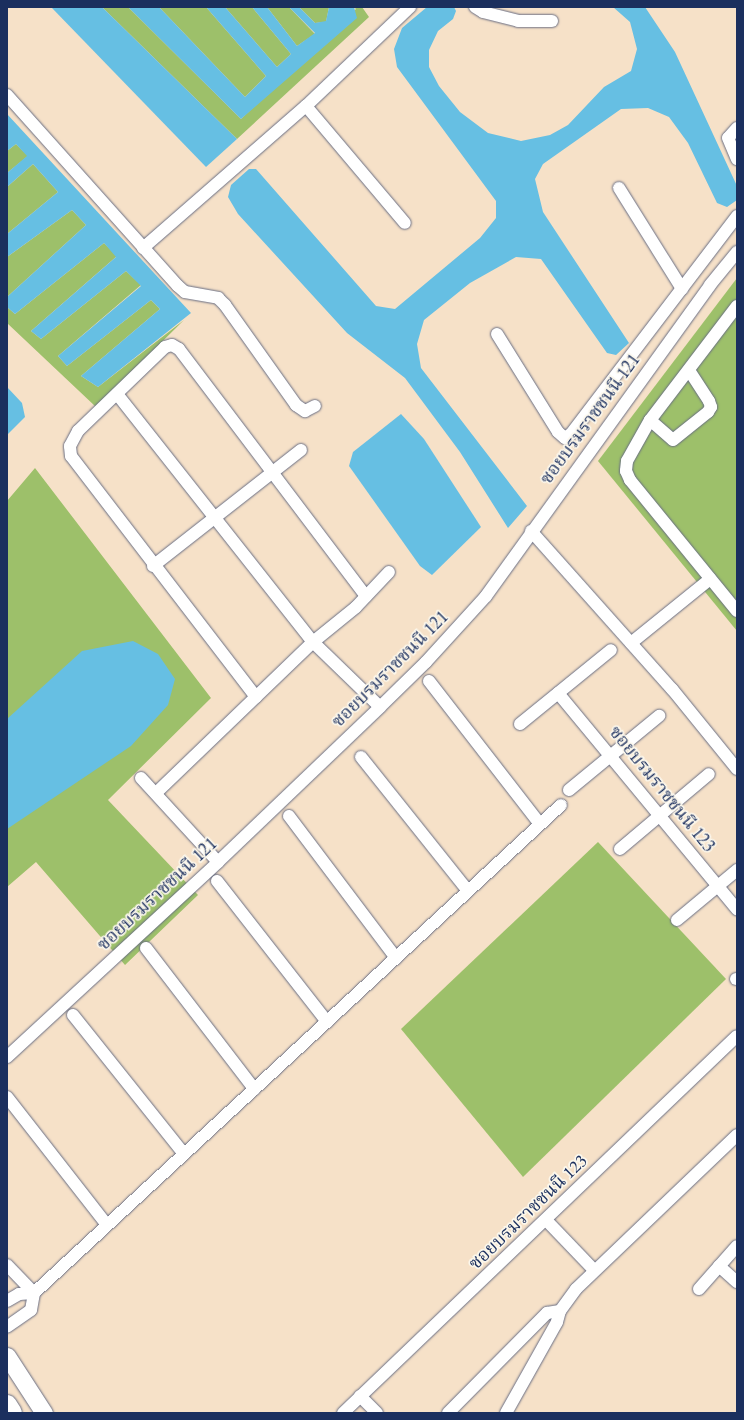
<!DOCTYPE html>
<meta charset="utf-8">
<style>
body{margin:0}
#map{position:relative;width:744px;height:1420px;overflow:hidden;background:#f6e1c8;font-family:"EB Garamond","Noto Serif Thai",serif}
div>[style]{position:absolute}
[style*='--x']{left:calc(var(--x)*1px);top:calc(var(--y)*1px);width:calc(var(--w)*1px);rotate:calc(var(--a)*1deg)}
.green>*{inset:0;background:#9dc06a}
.water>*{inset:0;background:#66bfe3}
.roads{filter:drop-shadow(0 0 1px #686d83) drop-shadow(0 0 1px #686d83)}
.minor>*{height:12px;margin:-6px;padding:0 6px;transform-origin:6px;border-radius:6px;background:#fff}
.secondary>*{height:17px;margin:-8.5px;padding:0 8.5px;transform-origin:8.5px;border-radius:8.5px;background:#fff}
.trunk>*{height:20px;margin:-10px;padding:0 10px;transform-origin:10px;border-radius:10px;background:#fff}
span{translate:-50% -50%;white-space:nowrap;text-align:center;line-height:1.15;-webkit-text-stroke:3.5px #fbf7ec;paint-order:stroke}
.street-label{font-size:18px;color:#1b2f5e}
.frame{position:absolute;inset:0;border:8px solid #1b2f5e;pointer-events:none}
</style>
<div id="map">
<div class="green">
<i style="clip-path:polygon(102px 7px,128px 7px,241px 119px,356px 9px,354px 7px,362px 7px,369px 17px,237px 139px)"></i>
<i style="clip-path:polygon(159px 7px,206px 7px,266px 76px,245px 97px)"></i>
<i style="clip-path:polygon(225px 7px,252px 7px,291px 54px,277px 67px)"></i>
<i style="clip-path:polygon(267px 7px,289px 7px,315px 34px,297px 46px)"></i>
<i style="clip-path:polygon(299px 7px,329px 7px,326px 22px,315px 23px)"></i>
<i style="clip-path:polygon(16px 144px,28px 156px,7px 173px,7px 151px)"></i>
<i style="clip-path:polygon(33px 164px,58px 192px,7px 234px,7px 187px)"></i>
<i style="clip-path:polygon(72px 210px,86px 225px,7px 297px,7px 257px)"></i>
<i style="clip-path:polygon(104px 243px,117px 256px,31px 331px,41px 339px,126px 271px,141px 285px,58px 356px,67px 366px,151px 300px,160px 309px,81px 376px,98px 387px,184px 320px,96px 407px,7px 323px,7px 307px,15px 314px)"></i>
<i style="clip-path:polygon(737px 278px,737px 631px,598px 461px)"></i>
<i style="clip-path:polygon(35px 468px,211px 698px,108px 800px,198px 895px,125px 965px,36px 862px,7px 887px,7px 501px)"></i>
<i style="clip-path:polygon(598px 842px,726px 979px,523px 1177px,401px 1029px)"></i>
</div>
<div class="water">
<i style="clip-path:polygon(51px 7px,102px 7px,237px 139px,206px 167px)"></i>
<i style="clip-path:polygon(128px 7px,159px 7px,245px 97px,266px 76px,206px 7px,225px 7px,277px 67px,291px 54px,252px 7px,267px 7px,297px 46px,315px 33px,289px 7px,299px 7px,315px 23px,326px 21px,329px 7px,354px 7px,357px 18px,241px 119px)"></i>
<i style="clip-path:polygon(427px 7px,454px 7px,456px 11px,453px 19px,438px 31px,429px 50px,429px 67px,439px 86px,460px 112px,488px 133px,521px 141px,550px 135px,568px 125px,604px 87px,631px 71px,637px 49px,630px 22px,613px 7px,645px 7px,675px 52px,737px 186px,737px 200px,727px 207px,717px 203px,688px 143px,669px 117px,648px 108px,621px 109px,543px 164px,535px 179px,543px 212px,629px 343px,616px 355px,607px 353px,541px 259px,516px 257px,470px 283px,424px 320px,417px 344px,421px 368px,527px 506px,508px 528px,460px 452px,405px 378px,347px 333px,238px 214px,228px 197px,231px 185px,249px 169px,256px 169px,376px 306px,395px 309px,480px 238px,496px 218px,496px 201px,397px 67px,394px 49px,402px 28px)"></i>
<i style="clip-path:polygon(7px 114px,191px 313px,98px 387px,81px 376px,160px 309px,151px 300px,67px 366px,58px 356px,141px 286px,126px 271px,41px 339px,31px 331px,116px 257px,104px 243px,15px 314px,7px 307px,7px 297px,86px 225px,72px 210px,7px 257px,7px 234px,58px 192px,33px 164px,7px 187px,7px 173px,27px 156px,16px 144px,7px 151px)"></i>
<i style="clip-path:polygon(7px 387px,22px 403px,25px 417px,7px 435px)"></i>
<i style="clip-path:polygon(401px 414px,424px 439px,481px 527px,432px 575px,420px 566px,349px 466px,353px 452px)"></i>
<i style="clip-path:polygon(133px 641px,158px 654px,175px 679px,168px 705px,131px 746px,7px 829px,7px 719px,82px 651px)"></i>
</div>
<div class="roads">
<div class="minor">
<i style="--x:475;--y:7;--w:9;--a:32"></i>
<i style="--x:483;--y:12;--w:36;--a:14"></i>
<i style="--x:518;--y:21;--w:34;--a:0"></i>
<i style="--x:7;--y:95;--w:256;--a:48.2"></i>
<i style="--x:178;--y:286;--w:9;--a:41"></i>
<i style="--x:185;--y:292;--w:34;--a:10"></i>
<i style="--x:218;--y:298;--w:10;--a:45"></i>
<i style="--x:225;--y:305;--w:123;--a:54.6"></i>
<i style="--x:296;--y:405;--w:11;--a:34"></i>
<i style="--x:305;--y:411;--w:11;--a:-27"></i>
<i style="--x:306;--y:106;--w:153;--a:49.8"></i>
<i style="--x:737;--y:128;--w:13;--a:132"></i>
<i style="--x:728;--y:138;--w:23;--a:67"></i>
<i style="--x:619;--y:188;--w:119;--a:58"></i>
<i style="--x:143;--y:248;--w:216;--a:-41.1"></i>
<i style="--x:306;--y:106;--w:144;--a:-43.6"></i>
<i style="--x:737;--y:306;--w:143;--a:127.3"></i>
<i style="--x:650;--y:420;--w:47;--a:119.3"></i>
<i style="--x:627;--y:461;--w:10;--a:96"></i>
<i style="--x:626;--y:471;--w:10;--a:66"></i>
<i style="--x:630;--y:480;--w:169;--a:50.8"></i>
<i style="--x:497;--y:334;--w:115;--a:58.1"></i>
<i style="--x:558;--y:432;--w:9;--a:41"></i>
<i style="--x:565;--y:438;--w:7;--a:-34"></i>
<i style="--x:571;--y:434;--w:274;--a:-52.7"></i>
<i style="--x:117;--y:394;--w:316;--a:51.7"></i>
<i style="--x:313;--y:642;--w:93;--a:44.1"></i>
<i style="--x:650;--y:420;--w:30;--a:41"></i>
<i style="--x:673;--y:440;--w:45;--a:-38.7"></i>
<i style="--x:708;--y:412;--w:6;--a:-59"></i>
<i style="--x:711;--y:407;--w:6;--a:-108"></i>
<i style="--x:709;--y:401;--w:37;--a:-123"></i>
<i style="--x:531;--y:531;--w:212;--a:48.3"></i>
<i style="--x:672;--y:689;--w:103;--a:50.9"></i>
<i style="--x:153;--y:566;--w:188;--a:-38.1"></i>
<i style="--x:631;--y:643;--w:102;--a:-39"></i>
<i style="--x:429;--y:681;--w:181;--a:52.2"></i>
<i style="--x:558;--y:693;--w:281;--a:50.4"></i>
<i style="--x:256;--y:697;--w:304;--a:-127.5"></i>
<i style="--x:71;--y:456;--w:10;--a:-96"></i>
<i style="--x:70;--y:446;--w:17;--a:-62"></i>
<i style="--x:78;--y:431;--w:121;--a:-44"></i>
<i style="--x:165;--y:347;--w:7;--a:-16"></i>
<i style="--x:172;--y:345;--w:8;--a:30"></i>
<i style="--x:179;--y:349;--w:310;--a:52.9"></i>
<i style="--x:520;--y:724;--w:117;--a:-39.1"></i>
<i style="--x:361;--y:757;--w:171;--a:51.4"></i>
<i style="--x:141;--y:778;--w:114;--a:47.5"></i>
<i style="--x:569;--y:790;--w:117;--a:-39.4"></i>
<i style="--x:156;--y:793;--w:218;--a:-43.9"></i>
<i style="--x:313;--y:642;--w:55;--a:-39.1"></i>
<i style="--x:356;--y:607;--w:48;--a:-46.7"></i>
<i style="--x:289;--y:816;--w:178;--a:53"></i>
<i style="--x:620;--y:849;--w:116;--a:-40.1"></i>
<i style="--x:217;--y:881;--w:179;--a:52"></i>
<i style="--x:677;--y:920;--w:78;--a:-39.8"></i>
<i style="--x:146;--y:948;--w:178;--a:52.5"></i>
<i style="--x:736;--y:979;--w:1;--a:0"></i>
<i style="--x:73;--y:1015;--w:178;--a:51.4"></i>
<i style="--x:7;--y:1057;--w:287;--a:-42.7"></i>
<i style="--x:218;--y:862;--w:224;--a:-43.7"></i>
<i style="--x:380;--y:707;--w:64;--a:-44.4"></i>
<i style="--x:426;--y:662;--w:89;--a:-47.7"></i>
<i style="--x:486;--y:596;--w:383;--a:-54.2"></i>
<i style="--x:710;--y:285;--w:43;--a:-50.7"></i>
<i style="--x:7;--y:1097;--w:162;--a:52"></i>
<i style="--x:546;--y:1220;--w:69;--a:46.2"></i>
<i style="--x:7;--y:1265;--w:39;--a:46"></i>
<i style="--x:34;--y:1293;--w:718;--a:-42.8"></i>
<i style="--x:719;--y:1266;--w:24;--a:42"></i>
<i style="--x:699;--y:1289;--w:57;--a:-48.5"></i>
<i style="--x:7;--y:1301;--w:14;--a:-30"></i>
<i style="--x:19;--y:1294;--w:15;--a:-4"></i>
<i style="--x:34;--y:1293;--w:17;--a:100"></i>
<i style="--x:31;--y:1310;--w:29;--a:145"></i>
<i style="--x:360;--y:1396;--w:24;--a:45"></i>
<i style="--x:343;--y:1413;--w:545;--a:-43.74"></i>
<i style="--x:448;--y:1413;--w:141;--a:-45.3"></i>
<i style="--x:547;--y:1313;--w:13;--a:-9"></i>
<i style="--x:506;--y:1413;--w:104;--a:-60.7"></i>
<i style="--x:557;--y:1322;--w:11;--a:-75"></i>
<i style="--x:560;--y:1311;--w:27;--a:-54"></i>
<i style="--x:576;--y:1289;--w:223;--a:-43.7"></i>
</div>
<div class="secondary">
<i style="--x:7;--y:1356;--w:68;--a:57"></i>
</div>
<div class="trunk">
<i style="--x:7;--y:1405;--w:9;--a:58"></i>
</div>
</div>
<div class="street-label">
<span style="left:590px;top:419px;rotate:-54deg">ซอยบรมราชชนนี 121</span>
<span style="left:390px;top:669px;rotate:-45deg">ซอยบรมราชชนนี 121</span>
<span style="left:662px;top:789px;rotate:51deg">ซอยบรมราชชนนี 123</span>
<span style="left:157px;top:894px;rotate:-43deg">ซอยบรมราชชนนี 121</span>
<span style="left:528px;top:1212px;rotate:-44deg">ซอยบรมราชชนนี 123</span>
</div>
<div class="frame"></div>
</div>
